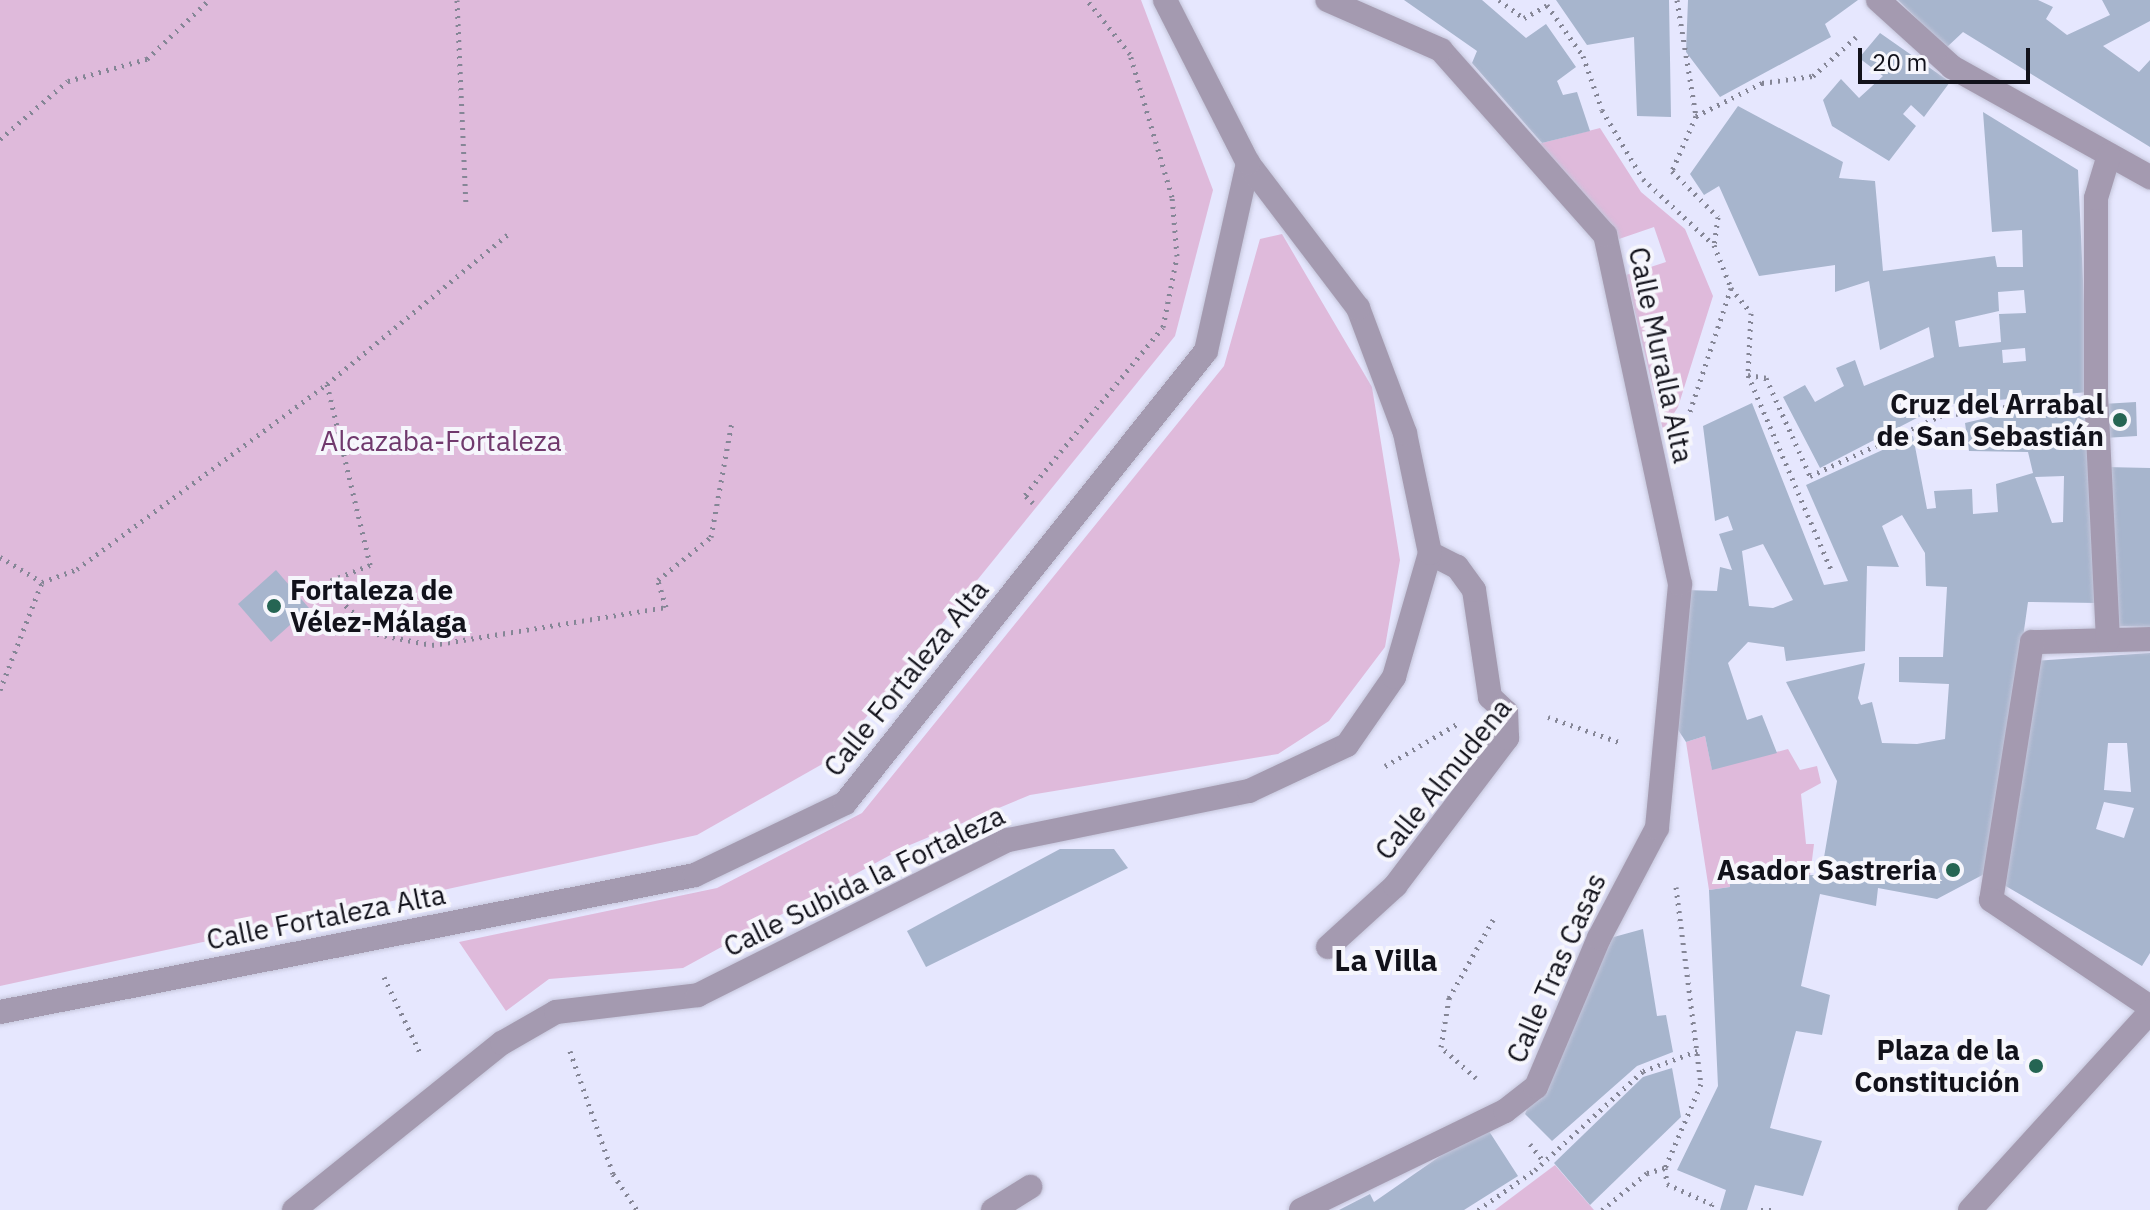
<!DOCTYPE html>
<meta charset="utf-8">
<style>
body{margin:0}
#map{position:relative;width:2150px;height:1210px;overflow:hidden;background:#e6e7fe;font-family:"IBM Plex Sans",sans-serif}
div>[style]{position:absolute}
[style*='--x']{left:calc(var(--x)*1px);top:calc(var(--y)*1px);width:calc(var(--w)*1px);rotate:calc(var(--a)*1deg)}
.green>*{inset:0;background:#dfbadb}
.building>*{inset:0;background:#a7b5cd}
.path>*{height:5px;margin-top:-2.5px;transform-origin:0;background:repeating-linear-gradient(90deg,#858696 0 2px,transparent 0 8px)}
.roads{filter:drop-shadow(0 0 2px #c4c5da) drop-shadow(0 0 2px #c4c5da)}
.street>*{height:24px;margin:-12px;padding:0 12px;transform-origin:12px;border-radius:12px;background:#a49ab0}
.dots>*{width:22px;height:22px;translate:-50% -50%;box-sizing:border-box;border:4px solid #f6f6fc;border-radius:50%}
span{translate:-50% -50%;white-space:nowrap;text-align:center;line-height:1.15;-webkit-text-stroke:8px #f6f6fc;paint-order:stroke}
.street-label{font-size:28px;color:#12121b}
.poi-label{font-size:28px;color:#12121b;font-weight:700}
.right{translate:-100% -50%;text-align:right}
.left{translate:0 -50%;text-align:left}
.park-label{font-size:28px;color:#70396d}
.neighbourhood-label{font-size:30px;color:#12121b;font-weight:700}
.scale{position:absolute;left:1858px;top:48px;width:172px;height:36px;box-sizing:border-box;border:4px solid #12121b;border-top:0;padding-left:10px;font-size:24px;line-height:28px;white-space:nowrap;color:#12121b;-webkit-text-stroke:6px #f6f6fc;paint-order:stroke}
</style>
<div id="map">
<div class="green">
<i style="clip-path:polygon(0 0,1141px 0,1213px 190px,1175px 336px,833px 758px,697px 835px,0 986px)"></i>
<i style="clip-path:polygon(1600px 128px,1641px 192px,1685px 229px,1713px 296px,1678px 407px,1663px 430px,1626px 275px,1666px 262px,1654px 227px,1619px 239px,1538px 144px)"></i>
<i style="clip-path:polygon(1282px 234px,1372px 387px,1400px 560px,1385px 647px,1329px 721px,1278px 754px,1030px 795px,905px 847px,683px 968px,549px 979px,506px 1011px,459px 942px,717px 888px,862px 813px,1224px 366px,1260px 239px)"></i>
<i style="clip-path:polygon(1705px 736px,1712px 769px,1788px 749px,1800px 770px,1817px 766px,1821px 783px,1801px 794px,1806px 844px,1814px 844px,1810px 876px,1729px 876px,1730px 887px,1709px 890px,1686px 742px)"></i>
<i style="clip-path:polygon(1555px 1165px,1594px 1210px,1495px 1210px)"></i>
</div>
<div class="building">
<i style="clip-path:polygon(1404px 0,1482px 0,1526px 38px,1546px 24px,1576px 67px,1557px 81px,1563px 95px,1577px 92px,1590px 131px,1542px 143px,1472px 63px,1477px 51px)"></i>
<i style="clip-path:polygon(1556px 0,1669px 0,1671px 117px,1637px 116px,1634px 37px,1587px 45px)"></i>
<i style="clip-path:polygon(1688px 0,1858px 0,1825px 24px,1831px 37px,1720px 97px,1686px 52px)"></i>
<i style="clip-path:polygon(1898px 0,2038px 0,2053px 7px,2046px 19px,2067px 35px,2110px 15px,2102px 0,2150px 0,2150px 21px,2103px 46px,2139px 72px,2150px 60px,2150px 147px,1963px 32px,1946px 48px)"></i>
<i style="clip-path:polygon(1880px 33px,1950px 82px,1924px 117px,1911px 105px,1903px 114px,1916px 126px,1889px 161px,1832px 126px,1823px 100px,1841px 79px,1859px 98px,1883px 76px,1859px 58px)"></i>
<i style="clip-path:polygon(evenodd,1738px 106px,1843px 162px,1839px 178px,1875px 181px,1883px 271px,1995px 256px,1997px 267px,2023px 267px,2022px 230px,1992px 232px,1983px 112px,2078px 170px,2088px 392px,1942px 405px,1820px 468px,1783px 397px,1805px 385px,1815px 402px,1844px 386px,1836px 368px,1855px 360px,1864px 386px,1934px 357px,1929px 327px,1880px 350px,1869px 281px,1835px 292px,1835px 265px,1759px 276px,1719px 186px,1704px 195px,1690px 174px,1738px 106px,2024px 290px,2026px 313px,1999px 314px,2001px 342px,1959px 347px,1955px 321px,1999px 311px,1998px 292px,2024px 290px,1738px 106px,2025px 348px,2026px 361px,2003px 363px,2002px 350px,2025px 348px)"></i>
<i style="clip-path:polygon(2136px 402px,2137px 436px,2104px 438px,2103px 404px)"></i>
<i style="clip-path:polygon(evenodd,1752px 403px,1824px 585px,1848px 581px,1806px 485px,1913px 436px,1927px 509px,1936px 508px,1934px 491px,1972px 489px,1973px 514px,1998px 512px,1996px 484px,2033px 473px,2028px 452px,1969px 451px,1965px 423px,2041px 405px,2042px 416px,2087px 414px,2098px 603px,2028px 602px,1990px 871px,1937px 899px,1878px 888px,1876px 906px,1820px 894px,1801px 986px,1830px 995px,1822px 1035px,1796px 1031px,1770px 1128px,1822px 1141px,1803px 1196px,1755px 1185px,1747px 1210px,1720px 1210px,1726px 1190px,1677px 1170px,1718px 1086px,1709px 890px,1730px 887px,1729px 876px,1821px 875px,1837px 781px,1786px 682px,1865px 663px,1858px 698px,1861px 705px,1872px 702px,1882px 743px,1917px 744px,1945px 739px,1949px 684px,1899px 682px,1899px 657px,1943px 657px,1947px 587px,1926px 586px,1925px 553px,1902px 515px,1882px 526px,1899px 567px,1867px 566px,1865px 651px,1786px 661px,1784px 647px,1748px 642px,1728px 663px,1747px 720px,1762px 715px,1777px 753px,1712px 770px,1705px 736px,1686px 742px,1677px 728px,1686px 590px,1717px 591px,1720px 567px,1732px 570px,1719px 534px,1733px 530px,1728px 516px,1715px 521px,1703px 426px,1752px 403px,2064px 476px,2063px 522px,2052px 523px,2035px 477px,2064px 476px,1752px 403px,1763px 544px,1793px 600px,1773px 608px,1749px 606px,1742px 551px,1763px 544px)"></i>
<i style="clip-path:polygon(2105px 467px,2150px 468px,2150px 627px,2116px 626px)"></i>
<i style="clip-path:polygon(276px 570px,309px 608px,271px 642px,238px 604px)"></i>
<i style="clip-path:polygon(evenodd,2150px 653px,2150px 953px,2142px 966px,2004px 885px,2034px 661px,2150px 653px,2108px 743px,2127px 743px,2131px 792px,2104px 790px,2108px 743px,2150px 653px,2104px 802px,2134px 808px,2124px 838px,2096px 829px,2104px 802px)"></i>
<i style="clip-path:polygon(1060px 849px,1114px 849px,1128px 868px,926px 967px,907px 931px)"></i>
<i style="clip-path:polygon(1643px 929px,1657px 1016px,1666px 1015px,1673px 1052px,1637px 1066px,1552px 1141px,1525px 1114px,1603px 940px)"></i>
<i style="clip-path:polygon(1672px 1068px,1681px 1117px,1590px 1205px,1554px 1163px,1643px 1077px)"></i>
<i style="clip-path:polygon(1485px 1125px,1518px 1176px,1464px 1210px,1339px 1210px,1370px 1194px,1374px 1202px)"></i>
</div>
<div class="path">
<i style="--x:457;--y:0;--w:206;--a:87.5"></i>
<i style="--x:1499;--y:0;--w:31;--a:36"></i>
<i style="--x:1524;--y:18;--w:26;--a:-29"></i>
<i style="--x:1547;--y:5;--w:62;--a:54.8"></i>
<i style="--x:1583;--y:56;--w:57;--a:70.6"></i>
<i style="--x:1602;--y:110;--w:80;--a:59.3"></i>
<i style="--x:1643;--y:179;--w:96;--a:42.9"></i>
<i style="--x:1677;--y:0;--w:118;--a:80.7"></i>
<i style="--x:1696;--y:116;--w:60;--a:113.6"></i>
<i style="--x:1672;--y:171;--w:65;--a:45"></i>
<i style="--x:1718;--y:217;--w:28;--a:98"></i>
<i style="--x:1714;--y:245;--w:46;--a:68.4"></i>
<i style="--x:1731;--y:288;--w:133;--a:108.4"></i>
<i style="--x:1696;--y:116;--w:74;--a:-26.6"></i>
<i style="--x:1762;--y:83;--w:51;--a:-7.8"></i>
<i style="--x:1813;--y:76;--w:58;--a:-42.2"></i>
<i style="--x:0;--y:139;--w:89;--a:-40.5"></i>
<i style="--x:68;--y:81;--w:82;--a:-15.6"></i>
<i style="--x:147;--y:59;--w:86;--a:-43.6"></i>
<i style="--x:1731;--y:288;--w:32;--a:51"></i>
<i style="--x:1751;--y:313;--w:62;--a:92.8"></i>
<i style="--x:1748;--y:375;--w:214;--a:66.9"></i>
<i style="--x:1748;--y:375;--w:18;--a:9"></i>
<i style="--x:1766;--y:378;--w:107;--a:65.8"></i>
<i style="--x:1810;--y:476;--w:143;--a:-24.8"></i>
<i style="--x:1940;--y:416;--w:116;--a:-7.9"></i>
<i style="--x:327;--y:384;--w:186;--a:76.6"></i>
<i style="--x:370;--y:565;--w:52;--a:158.4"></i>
<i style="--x:322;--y:584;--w:74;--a:42.3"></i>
<i style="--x:377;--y:634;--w:56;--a:11.3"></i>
<i style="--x:432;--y:645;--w:237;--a:-9.2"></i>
<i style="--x:666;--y:607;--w:28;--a:-107"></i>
<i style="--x:658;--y:580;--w:68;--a:-39.1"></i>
<i style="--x:711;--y:537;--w:118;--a:-79.7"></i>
<i style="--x:1033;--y:503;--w:11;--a:-135"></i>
<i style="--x:1025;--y:495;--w:217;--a:-50.6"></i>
<i style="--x:1163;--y:327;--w:72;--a:-78.8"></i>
<i style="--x:1177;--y:256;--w:59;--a:-94.8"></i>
<i style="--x:1172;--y:197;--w:149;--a:-106.4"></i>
<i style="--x:1130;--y:54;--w:69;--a:-128.5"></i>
<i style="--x:0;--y:557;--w:49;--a:30.8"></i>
<i style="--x:42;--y:582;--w:37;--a:-20"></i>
<i style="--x:77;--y:569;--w:311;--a:-36.5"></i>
<i style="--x:327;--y:384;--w:239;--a:-39.6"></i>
<i style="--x:0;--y:690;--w:116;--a:-68.7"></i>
<i style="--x:1548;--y:717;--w:78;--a:19.4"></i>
<i style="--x:1385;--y:766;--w:86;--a:-30.2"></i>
<i style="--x:1676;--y:887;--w:199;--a:82.8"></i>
<i style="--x:1701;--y:1084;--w:91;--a:113.2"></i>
<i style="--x:1665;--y:1168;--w:16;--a:83"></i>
<i style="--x:1667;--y:1184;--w:49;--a:24"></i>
<i style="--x:1712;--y:1204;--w:6;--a:108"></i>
<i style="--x:384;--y:977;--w:86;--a:64.6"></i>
<i style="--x:570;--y:1051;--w:130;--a:70.7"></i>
<i style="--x:613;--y:1174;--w:43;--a:56.3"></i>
<i style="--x:1476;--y:1078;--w:47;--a:-138.5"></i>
<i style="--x:1441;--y:1047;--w:50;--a:-80.7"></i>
<i style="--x:1449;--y:998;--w:90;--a:-60.6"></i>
<i style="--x:1530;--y:1144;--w:23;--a:52"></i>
<i style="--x:1478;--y:1210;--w:70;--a:-35.1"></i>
<i style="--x:1535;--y:1170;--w:147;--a:-42.5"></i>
<i style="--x:1643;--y:1071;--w:58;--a:-20.3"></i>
<i style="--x:1602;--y:1210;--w:58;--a:-39.4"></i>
<i style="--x:1647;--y:1173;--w:19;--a:-16"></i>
<i style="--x:1761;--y:1210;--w:12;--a:0"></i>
</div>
<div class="roads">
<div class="street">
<i style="--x:1878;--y:0;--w:100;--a:42.2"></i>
<i style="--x:1952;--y:67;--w:227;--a:29.1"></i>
<i style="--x:2150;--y:639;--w:118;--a:178.5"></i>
<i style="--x:2032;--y:642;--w:261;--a:99"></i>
<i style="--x:1991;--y:900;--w:192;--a:33.9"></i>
<i style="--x:2108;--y:640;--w:242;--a:-92.8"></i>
<i style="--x:2096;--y:398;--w:200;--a:-90"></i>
<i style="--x:2096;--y:198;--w:45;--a:-73.2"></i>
<i style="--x:1328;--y:947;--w:91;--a:-42.3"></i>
<i style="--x:1395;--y:886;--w:186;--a:-52.9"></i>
<i style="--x:1507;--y:738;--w:26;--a:-92"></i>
<i style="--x:1506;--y:712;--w:22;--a:-137"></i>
<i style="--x:1490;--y:697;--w:108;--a:-98.5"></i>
<i style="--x:1474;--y:590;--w:29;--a:-126"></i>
<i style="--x:1457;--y:567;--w:30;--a:-153"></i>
<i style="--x:0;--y:1012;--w:708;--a:-11.15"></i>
<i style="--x:695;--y:875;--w:166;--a:-25.6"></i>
<i style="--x:845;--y:803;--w:578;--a:-51.39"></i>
<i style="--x:1206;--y:351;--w:193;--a:-77.4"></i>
<i style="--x:294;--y:1210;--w:267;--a:-38.8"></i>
<i style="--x:502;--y:1043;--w:62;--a:-29.9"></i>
<i style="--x:556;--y:1012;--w:143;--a:-6.8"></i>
<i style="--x:698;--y:995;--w:347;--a:-26.6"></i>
<i style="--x:1008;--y:840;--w:246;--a:-11.5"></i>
<i style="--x:1249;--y:791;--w:108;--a:-25.1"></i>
<i style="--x:1347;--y:745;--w:83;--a:-55.3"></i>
<i style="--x:1394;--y:677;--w:129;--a:-73.8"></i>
<i style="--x:1430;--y:553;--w:123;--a:-101.8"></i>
<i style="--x:1405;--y:433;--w:134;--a:-110.6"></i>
<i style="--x:1358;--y:308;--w:182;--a:-127.2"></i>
<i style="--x:1248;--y:163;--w:183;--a:-117"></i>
<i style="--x:993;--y:1210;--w:44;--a:-31.9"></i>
<i style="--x:1301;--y:1210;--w:227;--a:-25.9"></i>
<i style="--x:1505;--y:1111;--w:39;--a:-38"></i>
<i style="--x:1536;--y:1087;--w:162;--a:-67.1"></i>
<i style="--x:1599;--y:938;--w:124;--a:-62.2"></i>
<i style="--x:1657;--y:828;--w:245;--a:-84.6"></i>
<i style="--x:1680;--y:584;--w:357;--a:-102.1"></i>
<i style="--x:1605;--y:235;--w:247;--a:-131.6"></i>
<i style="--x:1441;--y:50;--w:124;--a:-156.3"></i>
<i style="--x:1970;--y:1210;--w:268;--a:-47.7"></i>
</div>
</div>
<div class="dots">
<i style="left:2120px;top:420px;background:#256553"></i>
<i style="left:274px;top:606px;background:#256553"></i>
<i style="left:1953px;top:870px;background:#256553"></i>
<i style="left:2036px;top:1066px;background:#256553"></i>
</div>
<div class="street-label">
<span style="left:1661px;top:355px;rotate:78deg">Calle Muralla Alta</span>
<span style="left:906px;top:678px;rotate:-51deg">Calle Fortaleza Alta</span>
<span style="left:1443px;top:779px;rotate:-51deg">Calle Almudena</span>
<span style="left:864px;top:881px;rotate:-26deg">Calle Subida la Fortaleza</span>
<span style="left:326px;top:917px;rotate:-11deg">Calle Fortaleza Alta</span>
<span style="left:1556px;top:968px;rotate:-66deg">Calle Tras Casas</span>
</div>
<div class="poi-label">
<span class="right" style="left:2104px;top:420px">Cruz del Arrabal<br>de San Sebastián</span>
<span class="left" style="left:290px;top:606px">Fortaleza de<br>Vélez-Málaga</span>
<span class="right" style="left:1937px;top:870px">Asador Sastreria</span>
<span class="right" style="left:2020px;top:1066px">Plaza de la<br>Constitución</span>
</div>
<div class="park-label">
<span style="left:441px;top:441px">Alcazaba-Fortaleza</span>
</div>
<div class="neighbourhood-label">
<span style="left:1386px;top:960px">La Villa</span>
</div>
<div class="scale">20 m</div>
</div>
